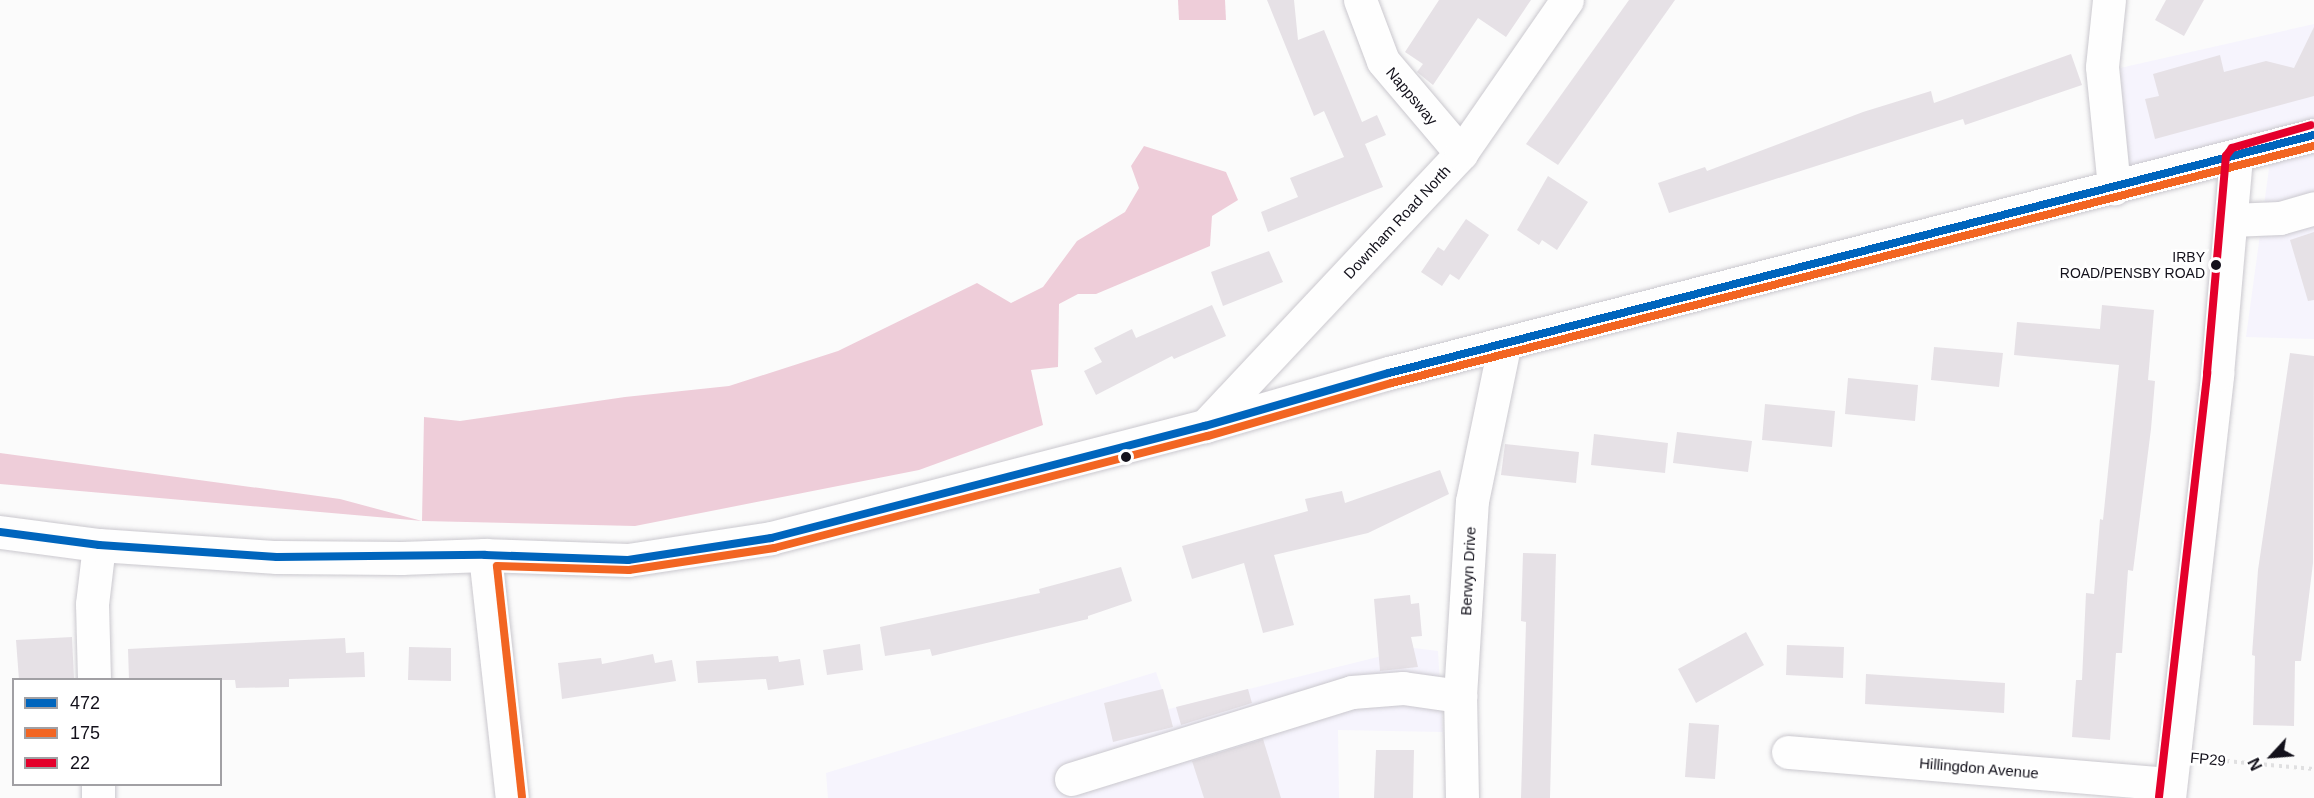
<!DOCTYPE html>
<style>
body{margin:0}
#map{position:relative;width:2314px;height:798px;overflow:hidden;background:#fbfbfb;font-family:Helvetica,sans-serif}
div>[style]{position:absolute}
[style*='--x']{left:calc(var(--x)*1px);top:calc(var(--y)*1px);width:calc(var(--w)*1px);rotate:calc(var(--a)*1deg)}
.built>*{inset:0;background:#f6f4fd}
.forest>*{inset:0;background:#eecdd9}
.building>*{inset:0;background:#e6e1e6}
.path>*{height:4px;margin-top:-2px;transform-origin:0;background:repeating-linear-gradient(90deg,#e0e0e1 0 3px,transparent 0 7.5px)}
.roads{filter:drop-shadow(0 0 2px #cac8ce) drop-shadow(0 0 2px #cac8ce)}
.minor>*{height:33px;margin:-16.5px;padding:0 16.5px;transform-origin:16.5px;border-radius:16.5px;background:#fefefe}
.major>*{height:33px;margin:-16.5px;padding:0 16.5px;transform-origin:16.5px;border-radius:16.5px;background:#fefefe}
.bus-1>*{height:8px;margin:-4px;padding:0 4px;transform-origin:4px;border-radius:4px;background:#0065bd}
.bus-2>*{height:8px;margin:-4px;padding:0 4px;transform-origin:4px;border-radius:4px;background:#f26522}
.bus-3>*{height:8px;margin:-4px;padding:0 4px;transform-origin:4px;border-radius:4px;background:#e4002b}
.dots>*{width:16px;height:16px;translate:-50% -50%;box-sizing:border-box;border:3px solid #fff;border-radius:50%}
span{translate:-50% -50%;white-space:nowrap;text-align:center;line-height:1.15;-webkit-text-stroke:5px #fff;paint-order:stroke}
.bus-label{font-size:14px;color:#13111b}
.right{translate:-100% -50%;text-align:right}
.street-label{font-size:15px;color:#13111b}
.legend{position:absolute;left:12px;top:678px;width:210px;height:108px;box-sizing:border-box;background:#fff;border:2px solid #a1a0a4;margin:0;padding:8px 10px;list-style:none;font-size:18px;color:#13111b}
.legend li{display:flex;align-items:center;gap:12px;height:30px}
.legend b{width:30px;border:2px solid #a1a0a4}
.north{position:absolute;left:2242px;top:726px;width:60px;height:60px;-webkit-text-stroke:4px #fff;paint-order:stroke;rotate:244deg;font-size:16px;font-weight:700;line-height:24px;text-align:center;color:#13111b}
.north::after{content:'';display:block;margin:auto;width:21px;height:27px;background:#13111b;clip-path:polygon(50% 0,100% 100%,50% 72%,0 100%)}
</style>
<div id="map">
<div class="built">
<i style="clip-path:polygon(2314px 24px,2314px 339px,2246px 337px,2274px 132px,2129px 171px,2120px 68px)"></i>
<i style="clip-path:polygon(1414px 648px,1438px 651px,1443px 732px,1338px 730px,1339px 798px,828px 798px,826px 773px,1156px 672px,1169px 709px)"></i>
</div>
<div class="forest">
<i style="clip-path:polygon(1178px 0,1225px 0,1226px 20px,1179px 20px)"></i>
<i style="clip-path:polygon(1144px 146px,1226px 172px,1238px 200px,1212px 216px,1210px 246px,1096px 294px,1078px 294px,1059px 304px,1058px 367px,1031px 370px,1043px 425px,919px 470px,635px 526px,423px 521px,0 484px,0 453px,340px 499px,422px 521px,424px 417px,460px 421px,625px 397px,729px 386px,838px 351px,977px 283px,1011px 303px,1043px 287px,1077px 241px,1125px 212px,1139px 188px,1131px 166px)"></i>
</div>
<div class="building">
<i style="clip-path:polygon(1267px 0,1294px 0,1298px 40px,1324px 30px,1362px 122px,1377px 115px,1386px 135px,1365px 144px,1383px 187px,1268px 232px,1261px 212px,1298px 197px,1290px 178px,1344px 157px,1324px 111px,1314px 116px)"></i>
<i style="clip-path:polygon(1439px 0,1531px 0,1506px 37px,1478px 18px,1433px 85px,1417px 72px,1423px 64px,1405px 52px)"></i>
<i style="clip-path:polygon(1629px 0,1675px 0,1558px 165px,1526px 144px)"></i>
<i style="clip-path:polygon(2166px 0,2204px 0,2184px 36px,2155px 20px)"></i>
<i style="clip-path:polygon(2314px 27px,2314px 96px,2155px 139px,2145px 99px,2159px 96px,2153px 74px,2220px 55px,2224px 72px,2266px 61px,2294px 68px)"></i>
<i style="clip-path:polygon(2071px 54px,2082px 85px,1965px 125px,1963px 119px,1669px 213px,1658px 183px,1705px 167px,1707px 171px,1863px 112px,1931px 91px,1934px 103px)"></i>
<i style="clip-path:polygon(1548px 176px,1588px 202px,1557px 250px,1542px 240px,1539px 245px,1517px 230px)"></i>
<i style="clip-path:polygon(1466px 219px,1489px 235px,1459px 280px,1450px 274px,1442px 286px,1421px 272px,1438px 247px,1444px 251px)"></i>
<i style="clip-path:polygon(2314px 232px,2314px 300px,2308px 301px,2290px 240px)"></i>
<i style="clip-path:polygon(1269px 251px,1283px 282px,1223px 306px,1211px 272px)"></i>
<i style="clip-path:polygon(1212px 305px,1226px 336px,1174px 359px,1172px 356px,1096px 395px,1084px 371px,1102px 362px,1094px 348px,1132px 329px,1136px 338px)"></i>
<i style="clip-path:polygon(2102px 305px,2154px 310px,2148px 380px,2155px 381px,2151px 429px,2133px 571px,2128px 570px,2122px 653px,2116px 653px,2110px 740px,2072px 737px,2076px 680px,2082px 680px,2086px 593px,2094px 594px,2100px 519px,2103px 520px,2119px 365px,2014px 355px,2017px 322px,2100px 329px)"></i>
<i style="clip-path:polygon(1934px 347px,2003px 353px,1999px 387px,1931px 380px)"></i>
<i style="clip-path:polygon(2290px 353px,2314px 356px,2313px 563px,2301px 661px,2295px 661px,2294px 726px,2253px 725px,2255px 656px,2252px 655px,2258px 570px)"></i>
<i style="clip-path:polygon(1848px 378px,1918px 385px,1915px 421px,1845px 414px)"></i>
<i style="clip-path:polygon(1765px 404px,1835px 411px,1832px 447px,1762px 440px)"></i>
<i style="clip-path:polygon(1677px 432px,1752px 441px,1748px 472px,1673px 463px)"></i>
<i style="clip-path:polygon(1594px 434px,1668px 443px,1665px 473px,1591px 465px)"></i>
<i style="clip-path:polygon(1505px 444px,1579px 452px,1576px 483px,1501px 475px)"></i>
<i style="clip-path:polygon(1440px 470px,1449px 494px,1368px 533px,1274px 555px,1294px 625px,1263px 633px,1244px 563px,1192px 579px,1182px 546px,1308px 511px,1305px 499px,1342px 491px,1345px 503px)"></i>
<i style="clip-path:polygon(1523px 553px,1556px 554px,1550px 798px,1521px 798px,1526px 622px,1521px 621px)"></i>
<i style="clip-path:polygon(1121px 567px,1132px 601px,1088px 616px,1088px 619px,932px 656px,930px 649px,885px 656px,880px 627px,1040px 593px,1039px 589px)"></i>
<i style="clip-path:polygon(1410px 595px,1411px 604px,1419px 603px,1422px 636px,1411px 637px,1418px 667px,1380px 671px,1374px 599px)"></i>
<i style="clip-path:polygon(1746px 632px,1764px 665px,1696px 703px,1678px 669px)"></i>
<i style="clip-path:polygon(72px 637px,74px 680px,19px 680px,16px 640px)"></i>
<i style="clip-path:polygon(345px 638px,346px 653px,364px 652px,365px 677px,289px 679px,289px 687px,236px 688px,235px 680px,129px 680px,128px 649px)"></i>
<i style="clip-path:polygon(860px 644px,863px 670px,827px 675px,823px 650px)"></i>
<i style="clip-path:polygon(1787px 645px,1844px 647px,1843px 678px,1786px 675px)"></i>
<i style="clip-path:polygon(409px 647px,451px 648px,451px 681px,408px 680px)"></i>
<i style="clip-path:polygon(653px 654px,655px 663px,672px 660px,676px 681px,562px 699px,558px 663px,601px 658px,602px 664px)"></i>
<i style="clip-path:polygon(778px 656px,779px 662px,800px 659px,804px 685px,768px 690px,766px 679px,698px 683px,696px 661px)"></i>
<i style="clip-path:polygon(1866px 674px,2005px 683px,2004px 713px,1865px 704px)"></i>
<i style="clip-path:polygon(1163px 689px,1173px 727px,1113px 742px,1104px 703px)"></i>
<i style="clip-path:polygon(1248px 689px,1252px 703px,1181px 725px,1176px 707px)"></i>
<i style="clip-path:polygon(1689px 723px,1719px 725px,1715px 779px,1685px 777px)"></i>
<i style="clip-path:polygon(1263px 739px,1281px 798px,1204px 798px,1192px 761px)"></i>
<i style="clip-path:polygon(1376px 750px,1414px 750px,1413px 798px,1374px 798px)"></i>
</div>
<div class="path">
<i style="--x:2204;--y:759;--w:110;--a:5.2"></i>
</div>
<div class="roads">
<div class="minor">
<i style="--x:1360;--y:0;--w:65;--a:69.3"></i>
<i style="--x:1383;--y:61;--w:121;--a:49.7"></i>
<i style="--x:2109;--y:0;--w:67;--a:96"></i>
<i style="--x:2102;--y:67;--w:122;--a:84.3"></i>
<i style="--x:2231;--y:220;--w:49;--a:-2.3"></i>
<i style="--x:2280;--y:218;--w:35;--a:-16"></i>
<i style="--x:1205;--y:426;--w:374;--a:-46.8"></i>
<i style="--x:1461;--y:153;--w:186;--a:-55.3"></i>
<i style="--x:485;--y:555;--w:244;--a:83.7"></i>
<i style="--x:94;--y:680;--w:76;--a:-91.5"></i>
<i style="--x:92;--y:604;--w:59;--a:-83.2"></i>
<i style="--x:1788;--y:752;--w:383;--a:4.8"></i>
<i style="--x:1071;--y:779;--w:294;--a:-17.2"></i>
<i style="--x:1352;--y:692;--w:51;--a:-4.5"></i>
<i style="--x:1403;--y:688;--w:58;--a:8"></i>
<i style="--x:98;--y:784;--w:14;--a:90"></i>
<i style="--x:1462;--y:798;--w:102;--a:-91.1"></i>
<i style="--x:1460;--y:696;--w:195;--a:-86.5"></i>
<i style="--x:1472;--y:501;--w:158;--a:-78.3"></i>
<i style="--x:2169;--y:798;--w:427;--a:-83.5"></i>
<i style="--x:2217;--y:374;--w:217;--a:-85"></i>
</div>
<div class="major">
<i style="--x:0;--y:532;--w:100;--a:7.5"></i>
<i style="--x:99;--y:545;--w:178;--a:3.9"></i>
<i style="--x:277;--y:557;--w:124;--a:0.5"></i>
<i style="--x:401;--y:558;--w:84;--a:-2"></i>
<i style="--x:485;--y:555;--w:143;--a:2"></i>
<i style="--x:628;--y:560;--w:145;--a:-8.7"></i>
<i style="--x:771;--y:538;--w:448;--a:-14.5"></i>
<i style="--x:1205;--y:426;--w:191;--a:-16.1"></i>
<i style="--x:1389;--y:373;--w:955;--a:-14.43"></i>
</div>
</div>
<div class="bus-1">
<i style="--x:0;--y:532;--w:100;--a:7.5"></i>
<i style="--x:99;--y:545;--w:178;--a:3.9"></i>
<i style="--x:277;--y:557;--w:208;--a:-0.6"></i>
<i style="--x:485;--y:555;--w:143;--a:2"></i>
<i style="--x:628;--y:560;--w:145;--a:-8.7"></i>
<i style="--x:771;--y:538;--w:448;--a:-14.5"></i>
<i style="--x:1205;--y:426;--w:191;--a:-16.1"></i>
<i style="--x:1389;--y:373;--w:955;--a:-14.43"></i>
</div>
<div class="bus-2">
<i style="--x:522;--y:797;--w:232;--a:-96.2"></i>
<i style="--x:497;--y:566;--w:132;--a:1.7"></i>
<i style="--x:629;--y:570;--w:147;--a:-8.6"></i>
<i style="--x:774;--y:548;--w:448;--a:-14.5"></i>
<i style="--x:1208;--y:436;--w:191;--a:-16.1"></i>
<i style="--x:1392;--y:383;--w:952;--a:-14.42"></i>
</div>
<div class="bus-3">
<i style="--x:2159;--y:797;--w:427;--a:-83.5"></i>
<i style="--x:2207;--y:373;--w:218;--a:-85"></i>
<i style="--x:2226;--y:156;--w:10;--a:-53"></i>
<i style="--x:2232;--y:148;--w:82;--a:-16.2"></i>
</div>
<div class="dots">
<i style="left:2216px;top:265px;background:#13111b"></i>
<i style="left:1126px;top:457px;background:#13111b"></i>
</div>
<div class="bus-label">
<span class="right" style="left:2205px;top:265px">IRBY<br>ROAD/PENSBY ROAD</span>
</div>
<div class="street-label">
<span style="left:1412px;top:96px;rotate:50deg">Nappsway</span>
<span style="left:1397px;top:222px;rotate:-47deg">Downham Road North</span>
<span style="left:1468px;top:571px;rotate:-87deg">Berwyn Drive</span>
<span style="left:2208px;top:759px;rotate:5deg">FP29</span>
<span style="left:1979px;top:768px;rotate:5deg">Hillingdon Avenue</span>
</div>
<ul class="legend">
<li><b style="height:8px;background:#0065bd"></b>472</li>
<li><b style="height:8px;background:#f26522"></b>175</li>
<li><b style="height:8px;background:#e4002b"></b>22</li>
</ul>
<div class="north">N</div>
</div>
